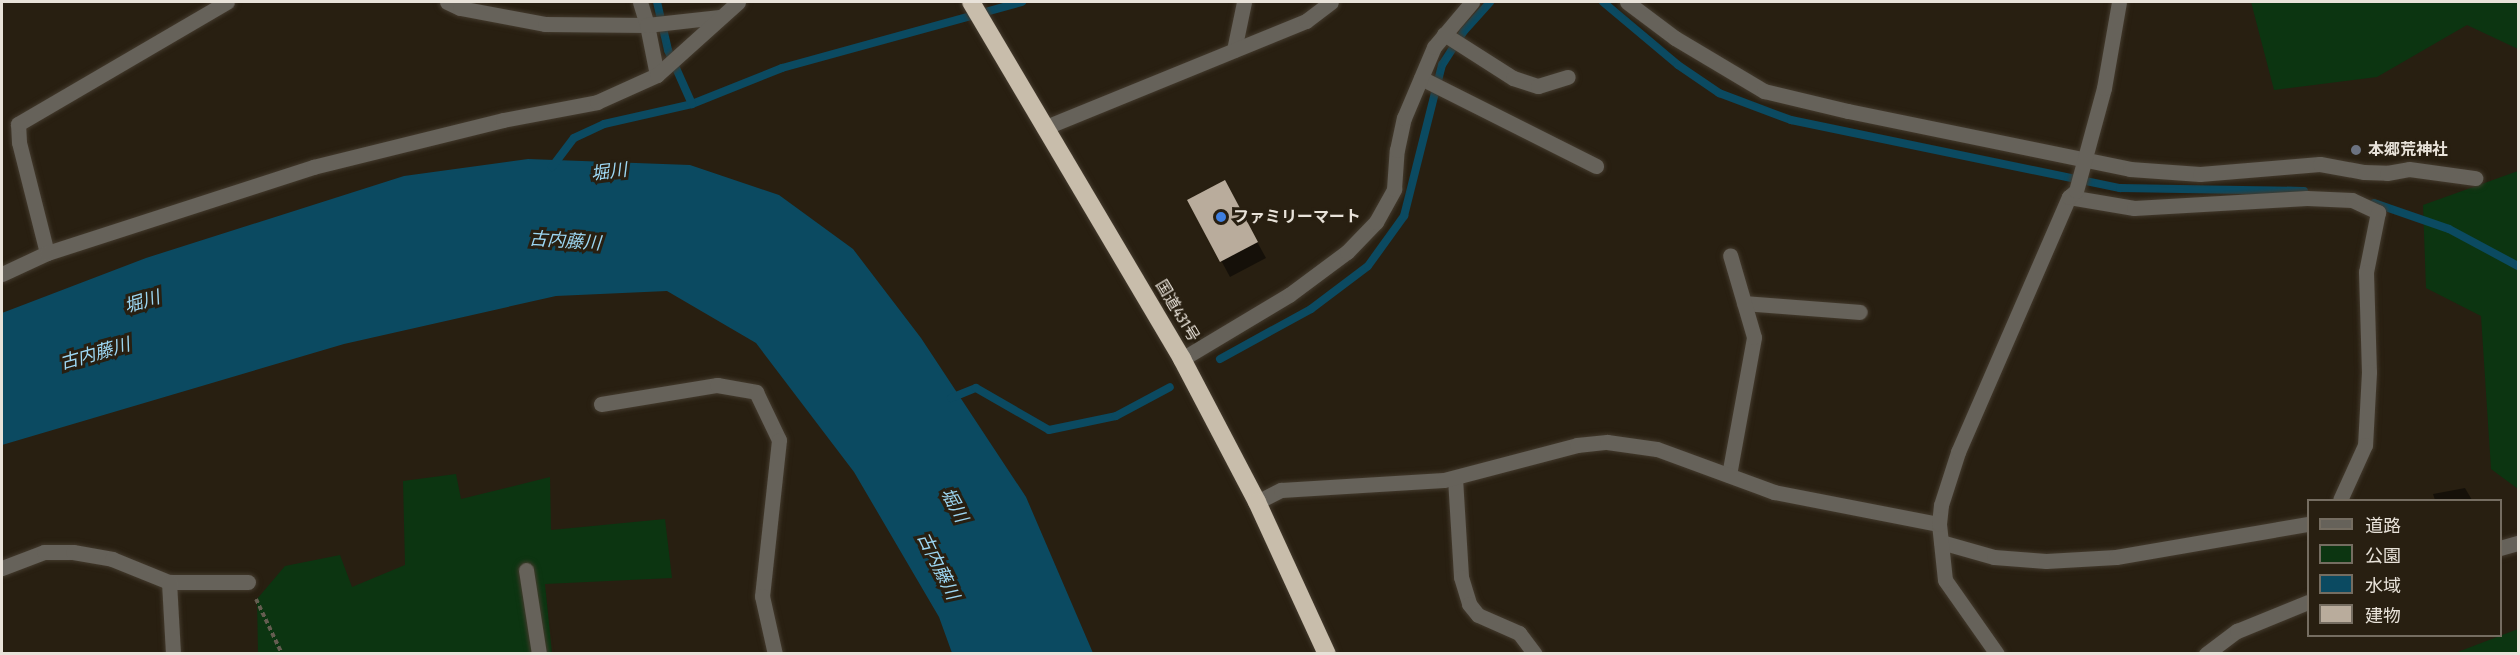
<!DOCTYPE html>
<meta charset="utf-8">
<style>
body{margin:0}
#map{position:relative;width:2520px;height:655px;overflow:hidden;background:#281f11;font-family:"Fira Sans Condensed","Noto Sans JP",sans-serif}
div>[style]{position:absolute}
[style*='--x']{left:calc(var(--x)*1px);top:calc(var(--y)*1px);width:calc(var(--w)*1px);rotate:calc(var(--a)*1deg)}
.green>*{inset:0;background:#0c3511}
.water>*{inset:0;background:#0b4a61}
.shadow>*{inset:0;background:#0007}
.stream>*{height:8px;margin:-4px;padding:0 4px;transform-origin:4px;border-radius:4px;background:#0b4a61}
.building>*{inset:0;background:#b9ac9c}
.path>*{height:4px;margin-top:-2px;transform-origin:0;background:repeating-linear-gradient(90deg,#655d51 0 4.5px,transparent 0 7.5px)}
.roads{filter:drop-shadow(0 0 2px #433a2d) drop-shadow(0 0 2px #433a2d)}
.minor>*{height:15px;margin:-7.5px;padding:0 7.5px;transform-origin:7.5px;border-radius:7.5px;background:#66625a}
.highway>*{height:18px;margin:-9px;padding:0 9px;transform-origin:9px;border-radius:9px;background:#c8bdab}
.dots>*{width:16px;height:16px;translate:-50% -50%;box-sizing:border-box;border:3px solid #281f11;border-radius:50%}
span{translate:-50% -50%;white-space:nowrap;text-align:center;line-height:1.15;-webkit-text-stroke:6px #281f11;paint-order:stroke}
.poi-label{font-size:16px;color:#e8e2d9;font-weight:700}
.left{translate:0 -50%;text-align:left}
.street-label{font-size:16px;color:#e8e2d9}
.water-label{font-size:18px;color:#9dd7f3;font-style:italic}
.frame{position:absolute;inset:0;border:3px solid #e8e2d9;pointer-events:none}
.legend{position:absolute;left:2307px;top:499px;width:195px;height:138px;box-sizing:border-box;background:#281f11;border:2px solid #756d61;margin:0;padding:8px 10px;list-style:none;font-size:18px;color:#e8e2d9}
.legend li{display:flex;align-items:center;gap:12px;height:30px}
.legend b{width:30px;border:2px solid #756d61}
</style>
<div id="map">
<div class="green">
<i style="clip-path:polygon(2251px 2px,2518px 2px,2518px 49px,2467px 25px,2377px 77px,2274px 90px)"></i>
<i style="clip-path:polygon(2518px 171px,2518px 489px,2491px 469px,2481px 316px,2426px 288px,2423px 205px)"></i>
<i style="clip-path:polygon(456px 474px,461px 499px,550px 477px,551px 530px,665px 519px,672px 578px,545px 584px,552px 653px,258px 653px,257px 599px,285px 566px,340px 555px,352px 587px,405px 565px,403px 481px)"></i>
<i style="clip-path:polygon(2518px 629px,2518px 653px,2455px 653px)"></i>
</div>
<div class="water">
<i style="clip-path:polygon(528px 159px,690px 165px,779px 195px,853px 249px,921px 338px,1026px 497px,1093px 653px,952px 653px,939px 617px,854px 472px,756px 343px,667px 291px,556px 296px,344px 344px,2px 445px,2px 313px,146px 258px,404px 176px)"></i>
</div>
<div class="shadow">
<i style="clip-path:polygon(1233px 198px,1266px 258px,1230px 277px,1189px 201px)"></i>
<i style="clip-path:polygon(2465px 488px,2472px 500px,2435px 500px,2433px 494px)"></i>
</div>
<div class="stream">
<i style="--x:1603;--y:2;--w:98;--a:40"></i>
<i style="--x:1678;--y:65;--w:50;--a:34.3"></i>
<i style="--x:1719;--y:93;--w:77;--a:20.6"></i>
<i style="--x:1791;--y:120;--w:336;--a:11.7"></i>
<i style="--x:2120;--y:188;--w:184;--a:0.9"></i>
<i style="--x:692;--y:104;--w:97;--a:-21.8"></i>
<i style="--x:782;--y:68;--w:249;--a:-15.4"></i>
<i style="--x:552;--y:167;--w:36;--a:-53"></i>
<i style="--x:574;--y:138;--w:33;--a:-25"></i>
<i style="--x:604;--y:124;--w:90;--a:-12.8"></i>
<i style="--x:692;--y:104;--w:59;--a:-114"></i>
<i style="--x:668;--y:50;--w:49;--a:-102.9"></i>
<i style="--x:2374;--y:203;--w:79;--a:19.1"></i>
<i style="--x:2449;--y:229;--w:78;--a:28.2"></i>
<i style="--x:1220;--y:359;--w:104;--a:-28.8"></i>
<i style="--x:1311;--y:309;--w:71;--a:-37"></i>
<i style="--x:1368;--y:266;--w:62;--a:-54.2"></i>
<i style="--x:1404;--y:216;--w:156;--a:-75.9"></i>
<i style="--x:1442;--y:65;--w:40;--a:-57.1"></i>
<i style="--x:1464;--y:31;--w:39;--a:-48"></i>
<i style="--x:951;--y:398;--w:27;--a:-22"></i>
<i style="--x:976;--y:388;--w:84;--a:29.9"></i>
<i style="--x:1049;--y:430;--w:68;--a:-11.8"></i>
<i style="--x:1116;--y:416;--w:61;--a:-28.2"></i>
</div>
<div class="building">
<i style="clip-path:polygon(1225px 180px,1258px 242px,1220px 262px,1187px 200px)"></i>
</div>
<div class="path">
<i style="--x:256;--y:599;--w:61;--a:64.7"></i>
</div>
<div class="roads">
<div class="minor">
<i style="--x:447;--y:2;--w:14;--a:25"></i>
<i style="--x:460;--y:8;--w:86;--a:10.7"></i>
<i style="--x:545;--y:24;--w:102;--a:0.6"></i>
<i style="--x:647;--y:25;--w:51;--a:78.7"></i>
<i style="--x:640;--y:2;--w:24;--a:73"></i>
<i style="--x:647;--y:25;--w:71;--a:-6.4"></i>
<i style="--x:1627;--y:2;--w:60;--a:36.9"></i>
<i style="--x:1675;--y:38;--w:104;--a:30.8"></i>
<i style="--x:1764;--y:91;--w:86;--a:13.4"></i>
<i style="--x:1848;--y:111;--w:288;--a:11.6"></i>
<i style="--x:2130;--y:169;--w:70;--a:4.1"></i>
<i style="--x:2200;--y:174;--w:120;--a:-4.8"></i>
<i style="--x:2320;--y:164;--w:45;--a:10.3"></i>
<i style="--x:2364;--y:172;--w:23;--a:2"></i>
<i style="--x:2387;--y:173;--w:22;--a:-10"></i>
<i style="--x:2409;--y:169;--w:67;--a:7.8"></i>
<i style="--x:1444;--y:34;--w:82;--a:32.5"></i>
<i style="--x:1513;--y:78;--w:26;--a:18"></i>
<i style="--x:1538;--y:86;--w:31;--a:-17"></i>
<i style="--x:1234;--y:50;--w:49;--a:-78.2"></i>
<i style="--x:1421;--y:78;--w:196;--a:26.7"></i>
<i style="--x:1046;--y:127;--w:281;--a:-22.2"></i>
<i style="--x:1306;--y:21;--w:31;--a:-37"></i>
<i style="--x:2069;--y:197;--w:66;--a:9.6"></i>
<i style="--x:2134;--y:208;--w:173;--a:-3.3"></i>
<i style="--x:2307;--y:198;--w:45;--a:2.5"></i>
<i style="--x:2352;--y:200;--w:29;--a:25"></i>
<i style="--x:2378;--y:212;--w:61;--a:101.3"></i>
<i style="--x:2366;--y:272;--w:100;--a:88.3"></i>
<i style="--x:2369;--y:372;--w:73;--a:93.1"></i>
<i style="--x:2365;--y:445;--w:60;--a:114.4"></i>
<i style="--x:47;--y:253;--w:114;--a:-104.2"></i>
<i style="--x:19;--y:142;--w:18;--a:-93"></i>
<i style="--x:18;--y:124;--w:242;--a:-30.3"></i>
<i style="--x:2;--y:274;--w:50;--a:-25"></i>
<i style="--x:47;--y:253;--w:280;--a:-17.9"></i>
<i style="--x:313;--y:167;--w:196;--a:-13.9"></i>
<i style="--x:503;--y:120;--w:96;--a:-10.8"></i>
<i style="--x:597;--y:102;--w:66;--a:-24.2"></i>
<i style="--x:657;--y:75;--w:109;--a:-42"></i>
<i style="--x:1744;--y:303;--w:116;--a:4.4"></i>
<i style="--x:1182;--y:359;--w:125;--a:-30.9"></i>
<i style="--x:1289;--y:295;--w:72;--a:-36.6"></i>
<i style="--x:1347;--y:252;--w:42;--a:-46"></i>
<i style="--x:1376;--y:222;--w:38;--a:-61"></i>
<i style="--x:1394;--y:189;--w:39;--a:-86"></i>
<i style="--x:1397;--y:150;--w:33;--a:-78"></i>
<i style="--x:1404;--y:118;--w:77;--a:-67.1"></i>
<i style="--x:1434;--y:47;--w:59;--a:-49.8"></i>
<i style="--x:601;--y:404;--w:118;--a:-9.3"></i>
<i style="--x:717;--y:385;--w:40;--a:10"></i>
<i style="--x:756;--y:392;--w:53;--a:64.4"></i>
<i style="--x:779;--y:440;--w:157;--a:96.2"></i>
<i style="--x:762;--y:596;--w:59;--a:77.4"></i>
<i style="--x:1729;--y:475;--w:140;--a:-79.7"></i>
<i style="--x:1754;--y:337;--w:85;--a:-106.3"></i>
<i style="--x:1455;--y:478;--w:99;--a:86.5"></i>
<i style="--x:1461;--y:577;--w:28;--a:73"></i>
<i style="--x:1469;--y:604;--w:14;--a:51"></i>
<i style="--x:1478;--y:615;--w:45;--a:23.7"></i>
<i style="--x:1519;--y:633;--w:26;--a:53"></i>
<i style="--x:1257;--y:502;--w:27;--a:-27"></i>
<i style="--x:1281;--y:490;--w:163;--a:-3.5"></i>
<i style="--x:1444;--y:480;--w:138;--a:-14.7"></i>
<i style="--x:1577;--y:445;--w:30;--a:-6"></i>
<i style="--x:1607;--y:442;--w:50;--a:8"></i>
<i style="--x:1657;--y:449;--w:125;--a:20.2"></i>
<i style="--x:1774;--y:492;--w:168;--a:11"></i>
<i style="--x:1941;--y:542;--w:55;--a:15.8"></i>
<i style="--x:1994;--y:557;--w:52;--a:4.4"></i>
<i style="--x:2046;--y:561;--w:70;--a:-3.3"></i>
<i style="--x:2116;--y:557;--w:195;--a:-9.8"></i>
<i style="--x:2500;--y:548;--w:19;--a:-16"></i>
<i style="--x:2;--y:568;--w:45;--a:-20.9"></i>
<i style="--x:44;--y:552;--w:29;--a:0"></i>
<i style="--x:73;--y:552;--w:40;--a:10"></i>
<i style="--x:112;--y:559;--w:61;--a:22"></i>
<i style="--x:169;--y:582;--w:79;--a:0"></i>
<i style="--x:526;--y:570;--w:85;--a:81.2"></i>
<i style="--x:169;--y:582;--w:72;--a:86.8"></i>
<i style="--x:1997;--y:654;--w:90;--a:-125.1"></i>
<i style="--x:1945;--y:580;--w:56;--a:-96.1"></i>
<i style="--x:1939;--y:524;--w:19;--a:-84"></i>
<i style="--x:1941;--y:505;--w:56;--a:-72.2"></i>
<i style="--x:1958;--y:452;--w:278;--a:-66.5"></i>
<i style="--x:2069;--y:197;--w:9;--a:-41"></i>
<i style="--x:2076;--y:191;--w:107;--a:-74.8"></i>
<i style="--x:2104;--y:88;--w:87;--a:-80.1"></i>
<i style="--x:2206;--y:654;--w:39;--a:-37"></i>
<i style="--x:2237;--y:631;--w:77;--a:-22.2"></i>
</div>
<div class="highway">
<i style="--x:971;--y:2;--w:415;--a:59.4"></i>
<i style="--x:1182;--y:359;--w:161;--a:62.3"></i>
<i style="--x:1257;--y:502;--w:167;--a:65.3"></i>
</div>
</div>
<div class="dots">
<i style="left:2356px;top:150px;background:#6b7280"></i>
<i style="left:1221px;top:217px;background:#3f7fe0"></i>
</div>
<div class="poi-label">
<span class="left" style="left:2368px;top:150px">本郷荒神社</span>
<span class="left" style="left:1233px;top:217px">ファミリーマート</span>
</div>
<div class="street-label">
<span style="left:1177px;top:311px;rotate:59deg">国道431号</span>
</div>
<div class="water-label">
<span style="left:609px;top:172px;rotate:-7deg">堀川</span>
<span style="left:565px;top:241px;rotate:4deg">古内藤川</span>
<span style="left:142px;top:302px;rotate:-17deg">堀川</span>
<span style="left:95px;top:354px;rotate:-16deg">古内藤川</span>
<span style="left:954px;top:505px;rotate:62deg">堀川</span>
<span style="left:938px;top:566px;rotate:64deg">古内藤川</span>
</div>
<div class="frame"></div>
<ul class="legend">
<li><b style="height:8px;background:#66625a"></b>道路</li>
<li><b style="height:16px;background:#0c3511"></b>公園</li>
<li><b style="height:16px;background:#0b4a61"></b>水域</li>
<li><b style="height:16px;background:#b9ac9c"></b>建物</li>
</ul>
</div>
